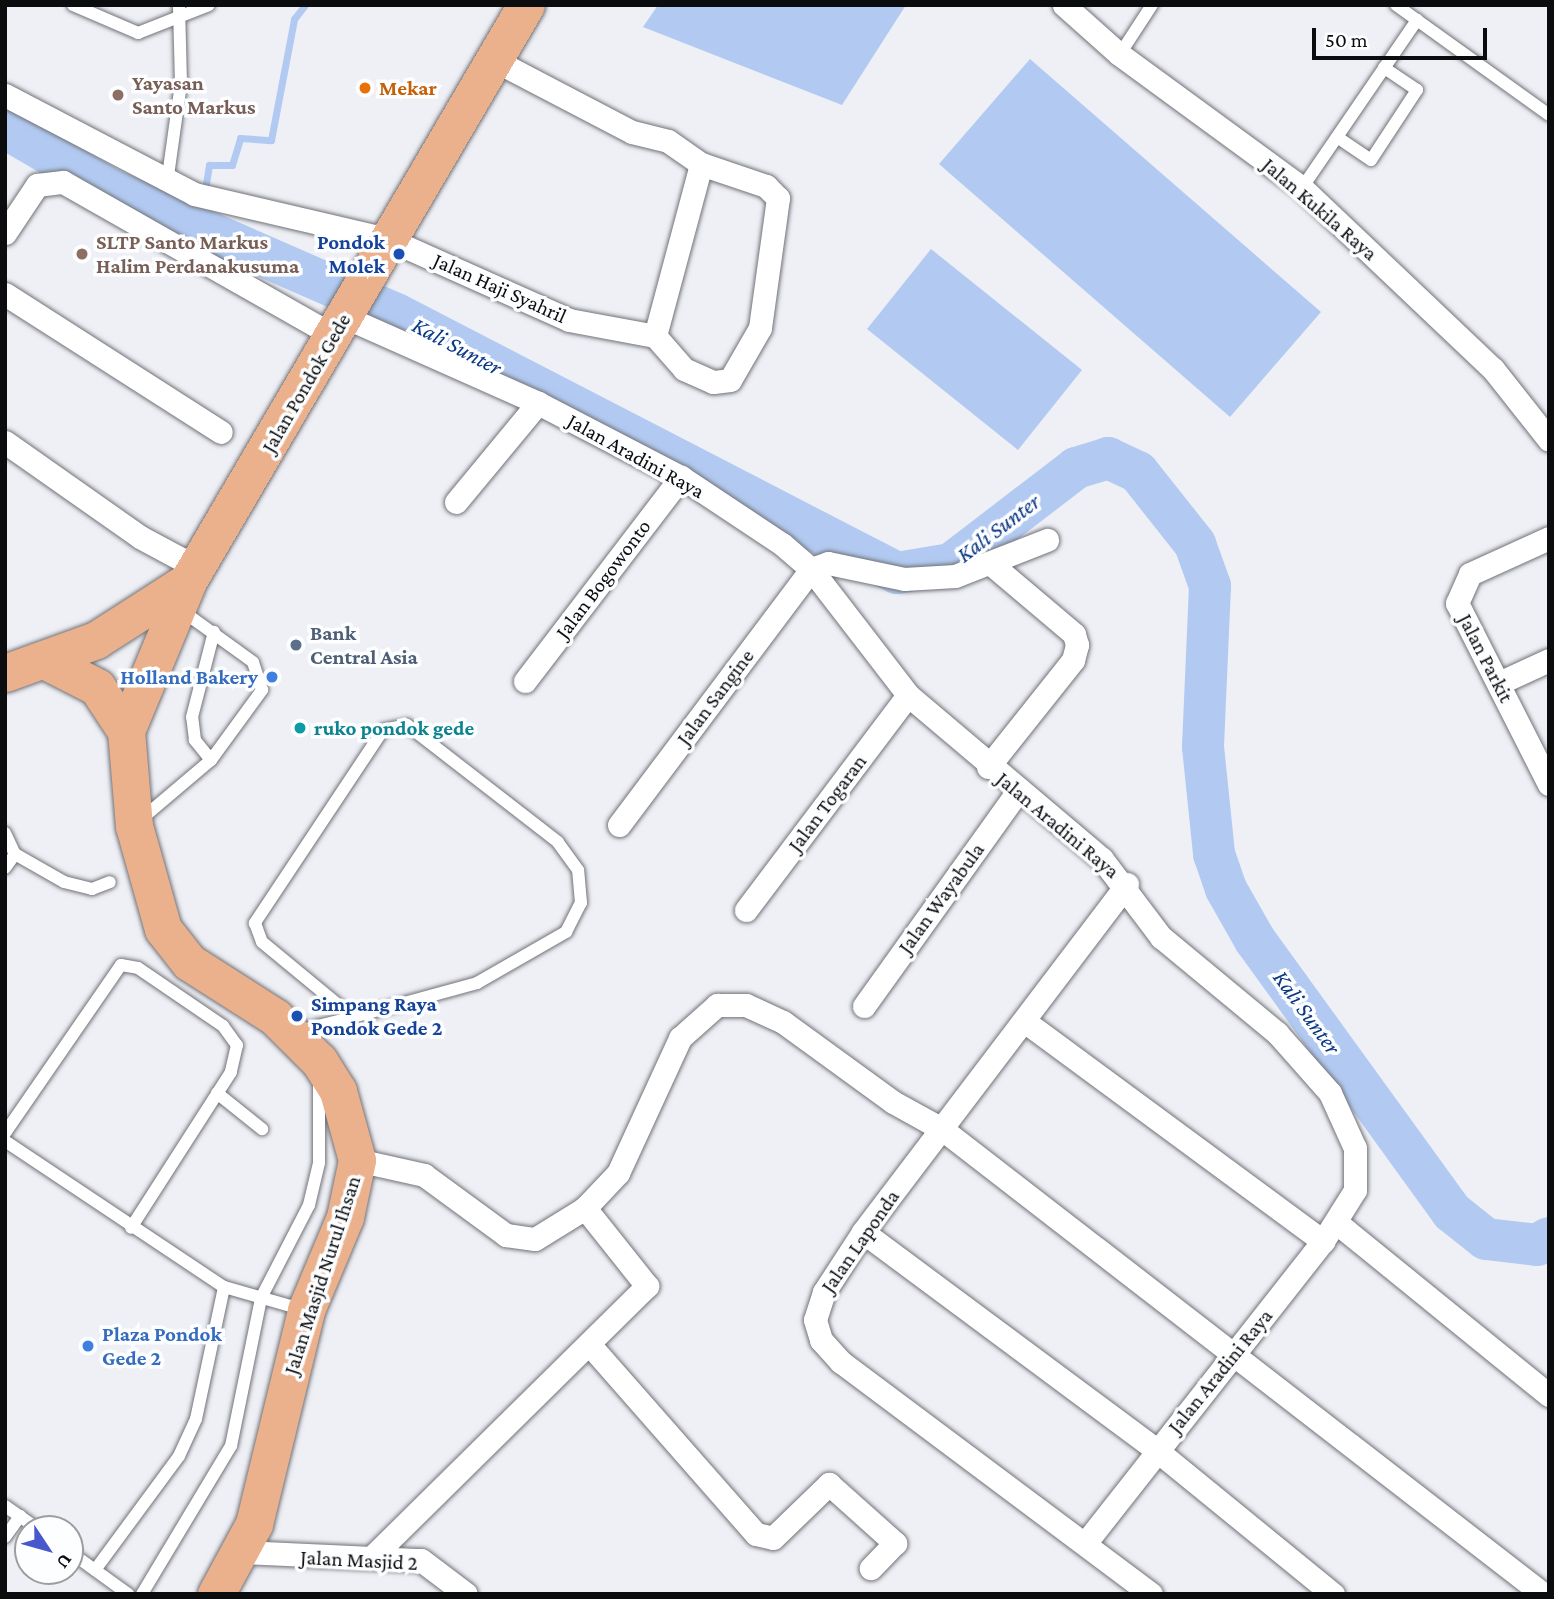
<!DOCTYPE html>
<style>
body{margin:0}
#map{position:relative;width:1554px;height:1599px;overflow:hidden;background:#eef0f6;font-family:"Crimson Pro",serif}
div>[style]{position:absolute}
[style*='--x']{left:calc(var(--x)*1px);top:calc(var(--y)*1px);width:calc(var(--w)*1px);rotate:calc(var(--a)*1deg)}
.water>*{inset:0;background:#b2caf2}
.stream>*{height:7px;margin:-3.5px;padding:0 3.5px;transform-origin:3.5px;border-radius:3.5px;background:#b2caf2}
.river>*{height:42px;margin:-21px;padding:0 21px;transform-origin:21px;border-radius:21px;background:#b2caf2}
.roads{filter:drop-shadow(0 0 2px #717277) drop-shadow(0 0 2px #717277)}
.lane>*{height:12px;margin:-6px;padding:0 6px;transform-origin:6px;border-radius:6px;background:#fff}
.street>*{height:23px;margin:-11.5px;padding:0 11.5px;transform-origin:11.5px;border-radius:11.5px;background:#fff}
.primary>*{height:37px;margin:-18.5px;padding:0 18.5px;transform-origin:18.5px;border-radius:18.5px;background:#ebb18c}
.dots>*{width:19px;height:19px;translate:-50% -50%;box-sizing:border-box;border:4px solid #fdfeff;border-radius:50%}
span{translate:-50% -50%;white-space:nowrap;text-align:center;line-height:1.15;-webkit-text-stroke:7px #fdfeff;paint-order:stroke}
.education-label{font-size:21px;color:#785e54;font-weight:700}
.left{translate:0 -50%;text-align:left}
.food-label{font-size:21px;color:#c56008;font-weight:700}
.street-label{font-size:21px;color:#0b0c0e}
.transit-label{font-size:21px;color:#164399;font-weight:700}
.right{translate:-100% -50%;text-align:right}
.service-label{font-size:21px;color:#4e5e75;font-weight:700}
.shop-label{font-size:21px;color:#366cbe;font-weight:700}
.culture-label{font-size:21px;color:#0d838f;font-weight:700}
.water-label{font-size:23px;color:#0a3882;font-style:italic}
.frame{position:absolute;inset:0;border:7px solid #0b0c0e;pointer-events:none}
.north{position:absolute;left:14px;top:1515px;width:70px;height:70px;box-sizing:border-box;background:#fdfeff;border:2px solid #9c9d9f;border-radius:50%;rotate:126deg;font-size:19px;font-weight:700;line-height:28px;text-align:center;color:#0b0c0e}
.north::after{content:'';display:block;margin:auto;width:24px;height:32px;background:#4957cc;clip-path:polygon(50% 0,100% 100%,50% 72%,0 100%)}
.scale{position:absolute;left:1312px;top:28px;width:175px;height:32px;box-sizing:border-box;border:4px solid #0b0c0e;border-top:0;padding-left:9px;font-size:21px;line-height:24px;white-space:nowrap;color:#0b0c0e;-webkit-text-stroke:5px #fdfeff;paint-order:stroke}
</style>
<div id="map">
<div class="water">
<i style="clip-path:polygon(658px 5px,906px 5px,842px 105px,643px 27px)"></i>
<i style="clip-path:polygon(1030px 59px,1321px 312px,1230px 417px,939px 164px)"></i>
<i style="clip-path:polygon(931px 249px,1082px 370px,1018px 450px,867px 329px)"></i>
</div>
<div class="stream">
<i style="--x:199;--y:228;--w:64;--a:-81"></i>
<i style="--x:209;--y:165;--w:23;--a:0"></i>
<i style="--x:232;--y:165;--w:28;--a:-73"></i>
<i style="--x:240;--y:138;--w:31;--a:4"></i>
<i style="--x:271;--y:140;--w:123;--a:-79.2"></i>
<i style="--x:294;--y:19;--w:18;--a:-52"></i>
</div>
<div class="river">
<i style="--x:5;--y:128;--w:121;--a:30.2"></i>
<i style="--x:110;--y:189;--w:312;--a:23.6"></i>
<i style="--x:396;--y:314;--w:564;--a:27.34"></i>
<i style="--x:897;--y:573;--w:55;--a:-9.5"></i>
<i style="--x:951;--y:564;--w:158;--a:-37.5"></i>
<i style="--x:1076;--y:468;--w:34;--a:-17"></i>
<i style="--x:1108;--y:458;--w:33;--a:25"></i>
<i style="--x:1138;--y:472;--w:92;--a:51.6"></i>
<i style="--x:1195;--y:544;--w:45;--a:70.3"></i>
<i style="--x:1210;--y:586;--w:161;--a:92.5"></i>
<i style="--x:1203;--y:747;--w:108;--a:84.1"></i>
<i style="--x:1214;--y:854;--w:37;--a:71"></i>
<i style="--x:1226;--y:889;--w:59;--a:60.4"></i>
<i style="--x:1255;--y:940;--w:336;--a:54.1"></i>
<i style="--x:1452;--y:1212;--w:43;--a:38.5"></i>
<i style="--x:1486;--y:1239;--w:51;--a:6.7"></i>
<i style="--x:1537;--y:1245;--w:14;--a:-30"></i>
</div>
<div class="roads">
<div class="lane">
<i style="--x:73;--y:5;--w:71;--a:23.3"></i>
<i style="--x:138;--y:33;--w:76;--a:-21.5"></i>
<i style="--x:1396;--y:5;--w:188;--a:35.7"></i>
<i style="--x:1120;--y:54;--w:59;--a:-56.9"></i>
<i style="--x:1337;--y:137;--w:41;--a:34.1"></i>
<i style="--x:1371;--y:160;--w:84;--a:-56.7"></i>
<i style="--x:1417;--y:90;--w:40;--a:-146"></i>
<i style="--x:167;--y:183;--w:101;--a:-82"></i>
<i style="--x:181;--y:83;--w:78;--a:-91.5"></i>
<i style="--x:1302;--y:188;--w:204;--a:-55.6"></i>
<i style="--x:211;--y:760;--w:26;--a:-129"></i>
<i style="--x:195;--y:740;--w:23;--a:-97"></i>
<i style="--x:192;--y:717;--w:88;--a:-75.5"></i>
<i style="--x:139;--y:821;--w:94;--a:-40.3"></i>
<i style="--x:211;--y:760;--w:87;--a:-53.9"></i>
<i style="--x:262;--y:690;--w:29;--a:-108"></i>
<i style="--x:253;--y:662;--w:89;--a:-144.2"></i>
<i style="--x:5;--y:833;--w:23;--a:65"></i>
<i style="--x:15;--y:854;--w:56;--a:29.7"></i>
<i style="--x:64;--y:882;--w:29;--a:14"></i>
<i style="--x:92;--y:889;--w:19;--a:-21"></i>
<i style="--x:5;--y:868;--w:17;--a:-54"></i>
<i style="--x:298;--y:1032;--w:21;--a:-17"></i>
<i style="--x:318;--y:1026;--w:36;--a:-14"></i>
<i style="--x:353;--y:1017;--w:129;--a:-15.3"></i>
<i style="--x:477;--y:983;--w:103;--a:-29.8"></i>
<i style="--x:566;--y:932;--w:33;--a:-63"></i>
<i style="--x:581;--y:903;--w:33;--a:-95"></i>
<i style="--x:578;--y:870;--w:34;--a:-126"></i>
<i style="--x:558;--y:842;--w:191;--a:-142.2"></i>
<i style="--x:407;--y:725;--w:25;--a:168"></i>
<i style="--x:383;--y:730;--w:232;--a:123.6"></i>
<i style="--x:255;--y:923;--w:20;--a:70"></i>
<i style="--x:262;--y:942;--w:118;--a:39.5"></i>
<i style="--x:217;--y:1093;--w:58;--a:38.7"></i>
<i style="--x:5;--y:1133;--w:204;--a:-55.4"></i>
<i style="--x:121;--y:965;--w:17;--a:10"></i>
<i style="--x:138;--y:968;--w:103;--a:34.3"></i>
<i style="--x:223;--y:1026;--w:24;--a:54"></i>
<i style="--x:237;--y:1045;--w:28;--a:103"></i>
<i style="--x:231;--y:1072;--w:185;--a:122.7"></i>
<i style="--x:5;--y:1141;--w:263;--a:33.7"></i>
<i style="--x:224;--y:1287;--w:83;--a:16"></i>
<i style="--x:5;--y:1506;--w:40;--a:34.9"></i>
<i style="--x:5;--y:1537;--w:26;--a:-54"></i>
<i style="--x:70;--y:1552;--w:72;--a:35.9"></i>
<i style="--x:95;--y:1570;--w:142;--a:-53.6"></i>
<i style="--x:179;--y:1456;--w:41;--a:-65.3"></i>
<i style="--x:196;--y:1419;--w:135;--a:-78"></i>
<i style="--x:142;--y:1594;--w:173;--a:-59"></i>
<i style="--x:231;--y:1446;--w:151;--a:-78.5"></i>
<i style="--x:261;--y:1298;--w:105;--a:-62.7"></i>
<i style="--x:309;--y:1205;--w:43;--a:-76.6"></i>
<i style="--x:319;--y:1163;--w:85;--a:-90"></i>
</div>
<div class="street">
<i style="--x:1064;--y:5;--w:74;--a:41.7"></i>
<i style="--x:1119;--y:54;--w:227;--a:36.2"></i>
<i style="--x:1302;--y:188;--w:263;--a:43.5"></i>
<i style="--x:1493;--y:369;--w:90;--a:51.7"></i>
<i style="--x:496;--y:61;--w:153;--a:27.6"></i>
<i style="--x:632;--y:132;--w:37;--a:14"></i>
<i style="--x:668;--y:141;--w:40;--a:34.9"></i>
<i style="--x:701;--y:164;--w:69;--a:18.7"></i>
<i style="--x:766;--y:186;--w:17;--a:45"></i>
<i style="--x:778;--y:198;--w:131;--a:97.9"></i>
<i style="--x:760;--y:328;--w:60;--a:120"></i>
<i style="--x:730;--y:380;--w:17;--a:173"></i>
<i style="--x:713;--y:382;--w:32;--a:-156"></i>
<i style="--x:684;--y:369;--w:44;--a:-131.3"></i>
<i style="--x:5;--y:95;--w:213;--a:27.6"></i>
<i style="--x:194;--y:194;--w:199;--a:13.1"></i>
<i style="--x:388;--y:239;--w:198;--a:24.1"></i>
<i style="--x:569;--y:320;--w:87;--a:10.5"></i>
<i style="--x:5;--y:233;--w:58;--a:-56.3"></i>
<i style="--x:37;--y:185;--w:26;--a:-7"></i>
<i style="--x:63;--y:182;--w:312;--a:29.6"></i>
<i style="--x:5;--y:294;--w:256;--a:32.6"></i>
<i style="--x:345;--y:317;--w:211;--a:24"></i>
<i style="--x:538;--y:403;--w:161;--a:27.4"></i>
<i style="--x:681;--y:477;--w:121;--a:33.6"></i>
<i style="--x:782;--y:544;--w:38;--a:41"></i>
<i style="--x:811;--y:569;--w:159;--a:52.4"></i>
<i style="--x:908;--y:695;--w:254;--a:40.2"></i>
<i style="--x:1102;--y:859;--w:98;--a:52.9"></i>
<i style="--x:1161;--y:937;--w:151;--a:39.6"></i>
<i style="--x:1277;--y:1033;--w:80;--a:48.5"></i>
<i style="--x:1330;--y:1093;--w:60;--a:65.6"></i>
<i style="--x:1355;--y:1148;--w:42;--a:90"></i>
<i style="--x:1355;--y:1190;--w:60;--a:122.1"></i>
<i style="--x:1323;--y:1241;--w:385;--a:128.2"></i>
<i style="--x:655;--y:336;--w:178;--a:-75"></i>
<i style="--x:5;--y:442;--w:165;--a:35.1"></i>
<i style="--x:140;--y:537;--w:64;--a:28.2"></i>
<i style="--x:456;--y:502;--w:129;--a:-50.4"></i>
<i style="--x:1549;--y:538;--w:87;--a:155.5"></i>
<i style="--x:1470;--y:574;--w:32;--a:114"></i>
<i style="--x:1457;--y:603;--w:203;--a:63.1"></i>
<i style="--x:525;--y:681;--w:257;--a:-52.6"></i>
<i style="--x:1499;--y:683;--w:55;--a:-24.7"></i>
<i style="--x:988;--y:767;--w:137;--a:-51.5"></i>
<i style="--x:1073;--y:660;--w:16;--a:-75"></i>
<i style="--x:1077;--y:645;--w:11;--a:-105"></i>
<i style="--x:1074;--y:634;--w:110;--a:-139.8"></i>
<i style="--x:619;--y:825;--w:320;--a:-53.1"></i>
<i style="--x:811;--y:569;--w:18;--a:-19"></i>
<i style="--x:828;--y:563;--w:78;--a:11.9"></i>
<i style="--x:904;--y:579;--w:51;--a:-3.4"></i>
<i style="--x:955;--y:576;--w:99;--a:-21.4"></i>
<i style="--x:1127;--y:884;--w:437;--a:127.2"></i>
<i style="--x:863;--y:1232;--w:72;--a:123"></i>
<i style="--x:824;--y:1292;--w:29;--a:108"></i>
<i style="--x:815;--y:1320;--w:21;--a:73"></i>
<i style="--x:821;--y:1340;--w:30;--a:48"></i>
<i style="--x:841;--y:1362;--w:387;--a:36.8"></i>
<i style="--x:746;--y:910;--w:269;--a:-53"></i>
<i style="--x:864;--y:1006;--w:264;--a:-54.4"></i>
<i style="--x:1027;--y:1023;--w:368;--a:36.4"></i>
<i style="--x:357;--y:1160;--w:69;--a:12.6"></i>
<i style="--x:424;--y:1175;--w:102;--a:36.2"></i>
<i style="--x:506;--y:1235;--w:29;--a:8"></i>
<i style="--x:535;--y:1239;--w:59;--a:-31.8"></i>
<i style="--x:585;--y:1208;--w:48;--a:-46.7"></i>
<i style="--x:618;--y:1173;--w:149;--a:-65.3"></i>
<i style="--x:680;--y:1038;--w:50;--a:-41.7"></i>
<i style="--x:717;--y:1005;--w:29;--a:0"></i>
<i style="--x:746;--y:1005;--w:41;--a:24.7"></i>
<i style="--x:783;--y:1022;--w:136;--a:36"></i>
<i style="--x:893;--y:1102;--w:56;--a:28.9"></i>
<i style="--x:942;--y:1129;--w:760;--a:37.73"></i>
<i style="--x:1337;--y:1223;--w:273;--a:39.1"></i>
<i style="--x:863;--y:1232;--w:364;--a:36.6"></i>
<i style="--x:1155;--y:1449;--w:230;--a:39.2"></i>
<i style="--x:589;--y:1344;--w:253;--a:48.7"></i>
<i style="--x:756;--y:1534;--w:17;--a:13"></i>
<i style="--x:773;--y:1538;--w:78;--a:-44"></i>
<i style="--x:829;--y:1484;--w:89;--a:41.8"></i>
<i style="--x:895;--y:1543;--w:35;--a:134"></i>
<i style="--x:242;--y:1552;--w:179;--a:2.6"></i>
<i style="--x:421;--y:1560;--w:56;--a:37.1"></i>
<i style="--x:373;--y:1556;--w:385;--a:-44.6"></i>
<i style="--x:647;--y:1286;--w:100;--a:-128.5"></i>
</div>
<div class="primary">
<i style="--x:48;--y:662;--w:55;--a:27"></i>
<i style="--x:97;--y:687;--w:53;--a:56.6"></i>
<i style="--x:5;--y:673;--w:97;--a:-19.9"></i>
<i style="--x:96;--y:640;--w:109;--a:-32.7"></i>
<i style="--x:216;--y:1594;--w:80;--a:-61.5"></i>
<i style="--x:254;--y:1524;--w:220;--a:-76.3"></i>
<i style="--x:306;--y:1310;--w:101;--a:-67.2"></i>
<i style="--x:345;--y:1217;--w:58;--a:-78.1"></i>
<i style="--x:357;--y:1160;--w:72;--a:-105.4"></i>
<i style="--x:338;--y:1091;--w:36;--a:-122"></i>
<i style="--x:319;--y:1061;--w:62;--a:-135"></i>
<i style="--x:275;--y:1017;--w:102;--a:-147.4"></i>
<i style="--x:189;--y:962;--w:42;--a:-128.2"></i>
<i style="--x:163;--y:929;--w:107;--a:-105.7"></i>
<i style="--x:134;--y:826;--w:95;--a:-94.8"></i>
<i style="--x:126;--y:731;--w:162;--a:-67.5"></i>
<i style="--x:188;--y:581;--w:668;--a:-59.6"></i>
</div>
</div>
<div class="dots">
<i style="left:365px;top:88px;background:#e8710a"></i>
<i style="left:118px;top:95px;background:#8d6e63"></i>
<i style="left:82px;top:254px;background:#8d6e63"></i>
<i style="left:399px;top:254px;background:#1a4fb4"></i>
<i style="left:296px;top:645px;background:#5c6f8a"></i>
<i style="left:272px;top:677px;background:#3f7fe0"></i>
<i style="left:300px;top:728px;background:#0f9aa8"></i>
<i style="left:297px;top:1016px;background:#1a4fb4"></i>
<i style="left:88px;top:1346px;background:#3f7fe0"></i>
</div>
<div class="education-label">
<span class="left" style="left:132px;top:95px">Yayasan<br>Santo Markus</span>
<span class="left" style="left:96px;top:254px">SLTP Santo Markus<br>Halim Perdanakusuma</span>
</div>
<div class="food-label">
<span class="left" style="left:379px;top:88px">Mekar</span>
</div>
<div class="street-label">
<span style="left:1320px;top:209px;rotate:41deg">Jalan Kukila Raya</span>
<span style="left:500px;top:288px;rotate:24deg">Jalan Haji Syahril</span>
<span style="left:306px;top:383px;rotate:-60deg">Jalan Pondok Gede</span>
<span style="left:636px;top:456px;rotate:29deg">Jalan Aradini Raya</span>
<span style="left:603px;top:579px;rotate:-53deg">Jalan Bogowonto</span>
<span style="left:1486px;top:658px;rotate:63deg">Jalan Parkit</span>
<span style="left:715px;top:697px;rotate:-53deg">Jalan Sangine</span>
<span style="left:827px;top:803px;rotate:-53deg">Jalan Togaran</span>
<span style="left:1058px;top:825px;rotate:40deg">Jalan Aradini Raya</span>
<span style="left:941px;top:898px;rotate:-54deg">Jalan Wayabula</span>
<span style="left:860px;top:1241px;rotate:-55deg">Jalan Laponda</span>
<span style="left:322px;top:1275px;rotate:-72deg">Jalan Masjid Nurul Ihsan</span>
<span style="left:1220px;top:1371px;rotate:-51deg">Jalan Aradini Raya</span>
<span style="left:359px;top:1560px;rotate:3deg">Jalan Masjid 2</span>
</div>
<div class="transit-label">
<span class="right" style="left:385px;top:254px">Pondok<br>Molek</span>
<span class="left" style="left:311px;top:1016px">Simpang Raya<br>Pondok Gede 2</span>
</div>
<div class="service-label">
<span class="left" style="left:310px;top:645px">Bank<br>Central Asia</span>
</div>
<div class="shop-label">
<span class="right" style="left:258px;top:677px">Holland Bakery</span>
<span class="left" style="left:102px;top:1346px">Plaza Pondok<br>Gede 2</span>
</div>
<div class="culture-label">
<span class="left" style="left:314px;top:728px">ruko pondok gede</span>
</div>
<div class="water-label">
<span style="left:457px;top:346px;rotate:28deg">Kali Sunter</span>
<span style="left:998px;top:528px;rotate:-37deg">Kali Sunter</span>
<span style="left:1307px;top:1012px;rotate:54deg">Kali Sunter</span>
</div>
<div class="frame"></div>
<div class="north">U</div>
<div class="scale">50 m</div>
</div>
